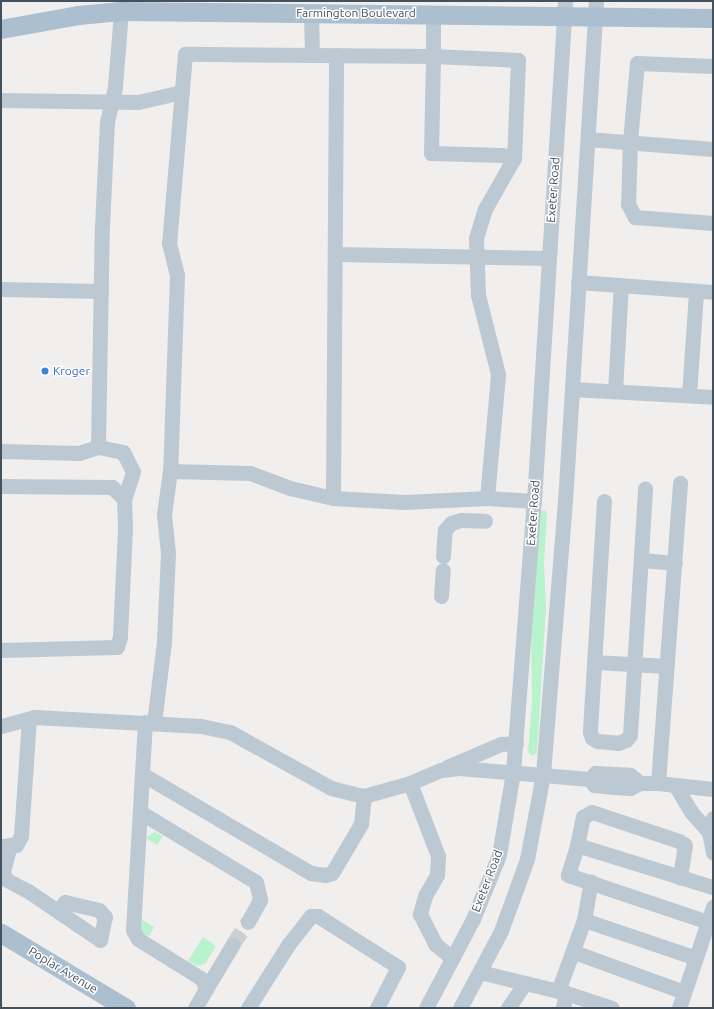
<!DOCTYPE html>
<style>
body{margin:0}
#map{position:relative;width:714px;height:1009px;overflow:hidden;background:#f1eeee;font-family:Ubuntu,sans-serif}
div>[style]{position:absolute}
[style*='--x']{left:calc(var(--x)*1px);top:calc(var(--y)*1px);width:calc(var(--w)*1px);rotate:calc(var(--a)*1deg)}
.green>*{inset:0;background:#b8f3cd}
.minor-tunnel>*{height:15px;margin-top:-7.5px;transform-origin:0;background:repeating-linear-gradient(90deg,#cecfd1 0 15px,transparent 0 23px)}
.minor>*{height:15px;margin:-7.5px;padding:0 7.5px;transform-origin:7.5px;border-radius:7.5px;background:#bdc9d2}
.major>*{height:19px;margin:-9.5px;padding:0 9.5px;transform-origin:9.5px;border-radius:9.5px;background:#abbfd0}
.dots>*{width:11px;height:11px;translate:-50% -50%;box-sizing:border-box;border:2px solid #fff;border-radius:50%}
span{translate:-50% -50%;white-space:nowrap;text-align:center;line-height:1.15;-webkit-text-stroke:3px #fff;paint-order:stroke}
.street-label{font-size:12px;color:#44525d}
.shop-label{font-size:12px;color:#366cbe}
.left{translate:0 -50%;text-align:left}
.frame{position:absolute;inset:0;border:2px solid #44525d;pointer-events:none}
</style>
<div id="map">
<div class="green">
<i style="clip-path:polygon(545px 510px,547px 513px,544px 564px,546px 608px,537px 753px,532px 756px,528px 752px,532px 702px,531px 623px,541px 511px)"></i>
<i style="clip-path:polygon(154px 832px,163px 836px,157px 845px,146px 838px)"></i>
<i style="clip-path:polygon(141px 919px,154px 927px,149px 936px,143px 934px,140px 928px)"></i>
<i style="clip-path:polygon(203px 937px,216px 946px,205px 964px,197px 966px,188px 961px)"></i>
</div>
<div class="minor-tunnel">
<i style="--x:233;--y:944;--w:27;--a:-56"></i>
</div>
<div class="minor">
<i style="--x:311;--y:13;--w:42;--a:88.6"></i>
<i style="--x:433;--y:14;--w:42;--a:90"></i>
<i style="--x:433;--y:56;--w:85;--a:2.7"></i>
<i style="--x:518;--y:60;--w:98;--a:92.3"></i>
<i style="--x:713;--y:66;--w:76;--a:-177.7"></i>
<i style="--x:637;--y:63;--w:79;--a:95.1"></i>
<i style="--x:630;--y:142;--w:62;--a:91.8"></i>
<i style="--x:628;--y:204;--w:15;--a:62"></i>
<i style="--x:635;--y:217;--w:78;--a:4.4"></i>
<i style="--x:1;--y:100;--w:137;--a:0.8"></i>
<i style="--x:138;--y:102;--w:45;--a:-12.8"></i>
<i style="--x:588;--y:139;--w:125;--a:4.6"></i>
<i style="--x:336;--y:254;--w:213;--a:1.1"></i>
<i style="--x:578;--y:282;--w:135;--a:4.2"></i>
<i style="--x:1;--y:289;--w:100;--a:1.1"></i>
<i style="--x:572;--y:389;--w:141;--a:3.2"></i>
<i style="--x:615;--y:391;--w:106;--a:-86.8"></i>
<i style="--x:689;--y:395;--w:104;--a:-86.1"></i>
<i style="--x:98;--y:447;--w:220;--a:-89"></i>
<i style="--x:102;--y:227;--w:105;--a:-87.3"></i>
<i style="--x:107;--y:122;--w:37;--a:-77"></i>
<i style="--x:115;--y:86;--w:75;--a:-85.4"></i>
<i style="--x:1;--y:451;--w:78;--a:1.5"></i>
<i style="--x:79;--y:453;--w:20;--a:-18"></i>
<i style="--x:98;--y:447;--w:25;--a:11"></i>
<i style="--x:123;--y:452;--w:22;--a:63"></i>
<i style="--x:133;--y:472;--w:28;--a:108"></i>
<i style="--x:1;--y:486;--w:111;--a:0.5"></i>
<i style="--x:112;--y:487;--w:17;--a:45"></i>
<i style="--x:124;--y:499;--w:30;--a:88"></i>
<i style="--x:125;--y:529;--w:108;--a:92.7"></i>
<i style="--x:120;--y:637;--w:10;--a:107"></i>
<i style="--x:117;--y:647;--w:116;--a:178.5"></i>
<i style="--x:333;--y:498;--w:443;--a:-89.6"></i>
<i style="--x:487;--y:498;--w:124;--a:-84.9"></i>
<i style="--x:498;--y:374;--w:81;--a:-104.2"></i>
<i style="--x:478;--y:295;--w:57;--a:-92"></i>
<i style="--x:476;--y:238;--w:30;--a:-73"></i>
<i style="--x:485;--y:209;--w:59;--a:-60.4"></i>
<i style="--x:514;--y:158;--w:12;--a:-166"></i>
<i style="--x:502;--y:155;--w:71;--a:-178.4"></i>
<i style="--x:431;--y:153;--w:97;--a:-88.8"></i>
<i style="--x:433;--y:56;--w:248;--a:-179.5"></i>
<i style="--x:185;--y:54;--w:190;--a:94.8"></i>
<i style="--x:169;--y:243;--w:33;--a:76"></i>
<i style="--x:177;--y:275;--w:196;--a:92"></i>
<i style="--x:170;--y:471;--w:80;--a:1.4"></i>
<i style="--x:250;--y:473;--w:43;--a:20.6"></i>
<i style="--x:290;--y:488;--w:44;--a:13.1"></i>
<i style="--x:333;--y:498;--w:71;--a:3.2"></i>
<i style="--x:404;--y:502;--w:83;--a:-2.8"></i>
<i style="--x:487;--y:498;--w:47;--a:3.7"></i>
<i style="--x:604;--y:501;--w:231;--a:93.5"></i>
<i style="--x:590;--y:732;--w:6;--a:72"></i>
<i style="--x:592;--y:738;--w:6;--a:31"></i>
<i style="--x:597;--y:741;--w:21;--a:5"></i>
<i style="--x:618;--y:743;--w:9;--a:-21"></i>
<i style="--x:626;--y:740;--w:6;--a:-51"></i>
<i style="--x:630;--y:735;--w:247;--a:-86.5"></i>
<i style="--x:443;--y:556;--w:26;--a:-86"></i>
<i style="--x:445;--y:530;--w:9;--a:-49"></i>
<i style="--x:451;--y:523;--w:10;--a:-17"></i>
<i style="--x:461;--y:520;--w:24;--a:2"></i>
<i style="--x:642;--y:560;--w:33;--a:5"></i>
<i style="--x:441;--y:596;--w:26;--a:-86"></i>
<i style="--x:594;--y:662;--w:73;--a:3.1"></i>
<i style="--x:145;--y:722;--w:208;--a:93.3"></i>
<i style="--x:133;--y:930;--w:10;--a:61"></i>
<i style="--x:138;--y:939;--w:75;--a:32"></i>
<i style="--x:202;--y:979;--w:11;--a:68"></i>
<i style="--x:206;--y:989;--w:22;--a:120"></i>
<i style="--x:154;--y:723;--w:83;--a:-83"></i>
<i style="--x:164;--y:641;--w:88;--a:-87.4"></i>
<i style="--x:168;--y:553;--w:39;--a:-96"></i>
<i style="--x:164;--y:514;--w:43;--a:-82.1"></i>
<i style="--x:1;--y:726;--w:34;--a:-15"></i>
<i style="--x:34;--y:717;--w:167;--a:3.1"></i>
<i style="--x:201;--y:726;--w:30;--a:12"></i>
<i style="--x:230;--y:732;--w:115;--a:29"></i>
<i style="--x:331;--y:788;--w:34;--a:14"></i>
<i style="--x:364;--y:796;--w:48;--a:-15.8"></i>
<i style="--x:410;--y:783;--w:34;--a:-23"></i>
<i style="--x:441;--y:770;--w:18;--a:-6"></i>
<i style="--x:459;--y:768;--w:131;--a:4.8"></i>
<i style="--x:590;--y:779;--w:7;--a:56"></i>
<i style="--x:594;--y:785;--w:20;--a:6"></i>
<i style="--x:614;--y:787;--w:16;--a:4"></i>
<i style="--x:630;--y:788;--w:11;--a:-27"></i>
<i style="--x:640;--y:783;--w:18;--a:0"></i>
<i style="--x:658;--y:783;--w:55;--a:6.2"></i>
<i style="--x:447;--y:767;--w:59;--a:-23.1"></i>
<i style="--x:501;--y:744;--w:15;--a:-4"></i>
<i style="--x:142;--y:774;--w:196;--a:30.4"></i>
<i style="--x:311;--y:873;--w:14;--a:8"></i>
<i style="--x:325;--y:875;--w:7;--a:-16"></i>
<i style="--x:332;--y:873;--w:57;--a:-59.4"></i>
<i style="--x:361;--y:824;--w:28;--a:-84"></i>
<i style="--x:590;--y:779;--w:8;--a:-50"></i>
<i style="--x:595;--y:773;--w:35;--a:3"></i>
<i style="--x:630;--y:775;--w:13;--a:39"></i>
<i style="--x:410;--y:783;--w:78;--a:69"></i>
<i style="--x:438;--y:856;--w:19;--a:93"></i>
<i style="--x:437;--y:875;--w:24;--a:120"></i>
<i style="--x:425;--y:896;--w:19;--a:106"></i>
<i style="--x:420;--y:914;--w:34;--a:63"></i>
<i style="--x:435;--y:944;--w:22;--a:39"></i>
<i style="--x:658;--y:783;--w:301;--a:-85.8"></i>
<i style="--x:675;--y:785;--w:31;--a:59"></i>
<i style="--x:691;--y:812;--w:27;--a:48"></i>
<i style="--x:140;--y:812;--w:135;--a:31.1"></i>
<i style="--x:256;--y:882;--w:18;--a:77"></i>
<i style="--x:260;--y:900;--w:25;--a:119"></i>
<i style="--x:713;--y:818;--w:15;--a:106"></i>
<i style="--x:709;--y:832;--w:21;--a:79"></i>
<i style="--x:10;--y:845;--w:27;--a:105"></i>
<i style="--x:3;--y:871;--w:8;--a:76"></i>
<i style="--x:5;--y:879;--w:26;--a:28"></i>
<i style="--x:28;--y:891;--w:87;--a:34.2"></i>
<i style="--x:100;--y:940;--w:24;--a:-78"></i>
<i style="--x:105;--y:917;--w:9;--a:-131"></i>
<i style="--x:99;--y:910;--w:35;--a:-167"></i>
<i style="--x:65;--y:902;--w:11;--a:128"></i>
<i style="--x:577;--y:845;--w:29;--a:-78"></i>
<i style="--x:583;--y:817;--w:10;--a:-29"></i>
<i style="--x:592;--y:812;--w:92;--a:18.4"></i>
<i style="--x:679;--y:841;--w:7;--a:34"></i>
<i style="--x:685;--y:845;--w:33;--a:99"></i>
<i style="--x:2;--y:846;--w:14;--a:-4"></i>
<i style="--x:16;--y:845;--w:10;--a:-61"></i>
<i style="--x:21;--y:836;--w:117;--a:-86.1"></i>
<i style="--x:584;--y:920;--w:118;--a:18.7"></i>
<i style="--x:708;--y:922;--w:148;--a:-161.4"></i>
<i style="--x:568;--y:875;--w:31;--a:-73"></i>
<i style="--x:577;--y:845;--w:142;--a:17.2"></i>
<i style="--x:574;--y:952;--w:117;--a:20"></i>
<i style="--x:480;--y:972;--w:89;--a:13.7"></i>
<i style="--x:566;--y:993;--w:48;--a:18.1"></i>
<i style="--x:206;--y:989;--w:52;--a:-59"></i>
<i style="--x:558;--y:991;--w:76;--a:-69.9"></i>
<i style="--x:584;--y:920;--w:39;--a:-80"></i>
<i style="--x:248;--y:1008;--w:75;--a:-57.6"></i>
<i style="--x:288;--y:945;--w:37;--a:-52"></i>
<i style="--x:311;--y:916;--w:7;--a:0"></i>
<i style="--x:318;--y:916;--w:95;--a:32.5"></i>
<i style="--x:398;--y:967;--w:46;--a:117.1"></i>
<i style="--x:426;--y:1008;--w:101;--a:-62.2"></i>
<i style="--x:473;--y:919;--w:69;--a:-67.9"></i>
<i style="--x:499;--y:855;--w:84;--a:-80.4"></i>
<i style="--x:513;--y:772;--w:272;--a:-85.6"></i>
<i style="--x:534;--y:501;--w:501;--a:-86.45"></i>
<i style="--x:460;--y:1008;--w:87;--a:-62"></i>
<i style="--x:501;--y:931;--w:77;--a:-70.1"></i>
<i style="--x:527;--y:859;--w:86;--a:-79.3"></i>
<i style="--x:543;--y:774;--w:273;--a:-85.4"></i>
<i style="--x:565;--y:502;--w:502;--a:-86.46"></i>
<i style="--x:508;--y:1008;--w:29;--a:-56"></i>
<i style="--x:563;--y:1008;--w:15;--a:-79"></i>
<i style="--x:679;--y:1008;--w:107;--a:-71.4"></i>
</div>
<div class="major">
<i style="--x:1;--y:29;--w:78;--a:-10.3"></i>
<i style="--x:78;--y:15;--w:43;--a:-5.3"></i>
<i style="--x:121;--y:11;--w:592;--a:0.68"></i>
<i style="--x:1;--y:933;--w:146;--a:31"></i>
</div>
<div class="dots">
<i style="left:45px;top:371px;background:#3f7fe0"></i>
</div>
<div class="street-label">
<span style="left:356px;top:13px">Farmington Boulevard</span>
<span style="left:553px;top:190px;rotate:-86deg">Exeter Road</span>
<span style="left:533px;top:513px;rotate:-86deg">Exeter Road</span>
<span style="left:487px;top:881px;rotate:-69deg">Exeter Road</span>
<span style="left:63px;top:970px;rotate:31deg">Poplar Avenue</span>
</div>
<div class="shop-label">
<span class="left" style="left:53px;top:371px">Kroger</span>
</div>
<div class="frame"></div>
</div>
